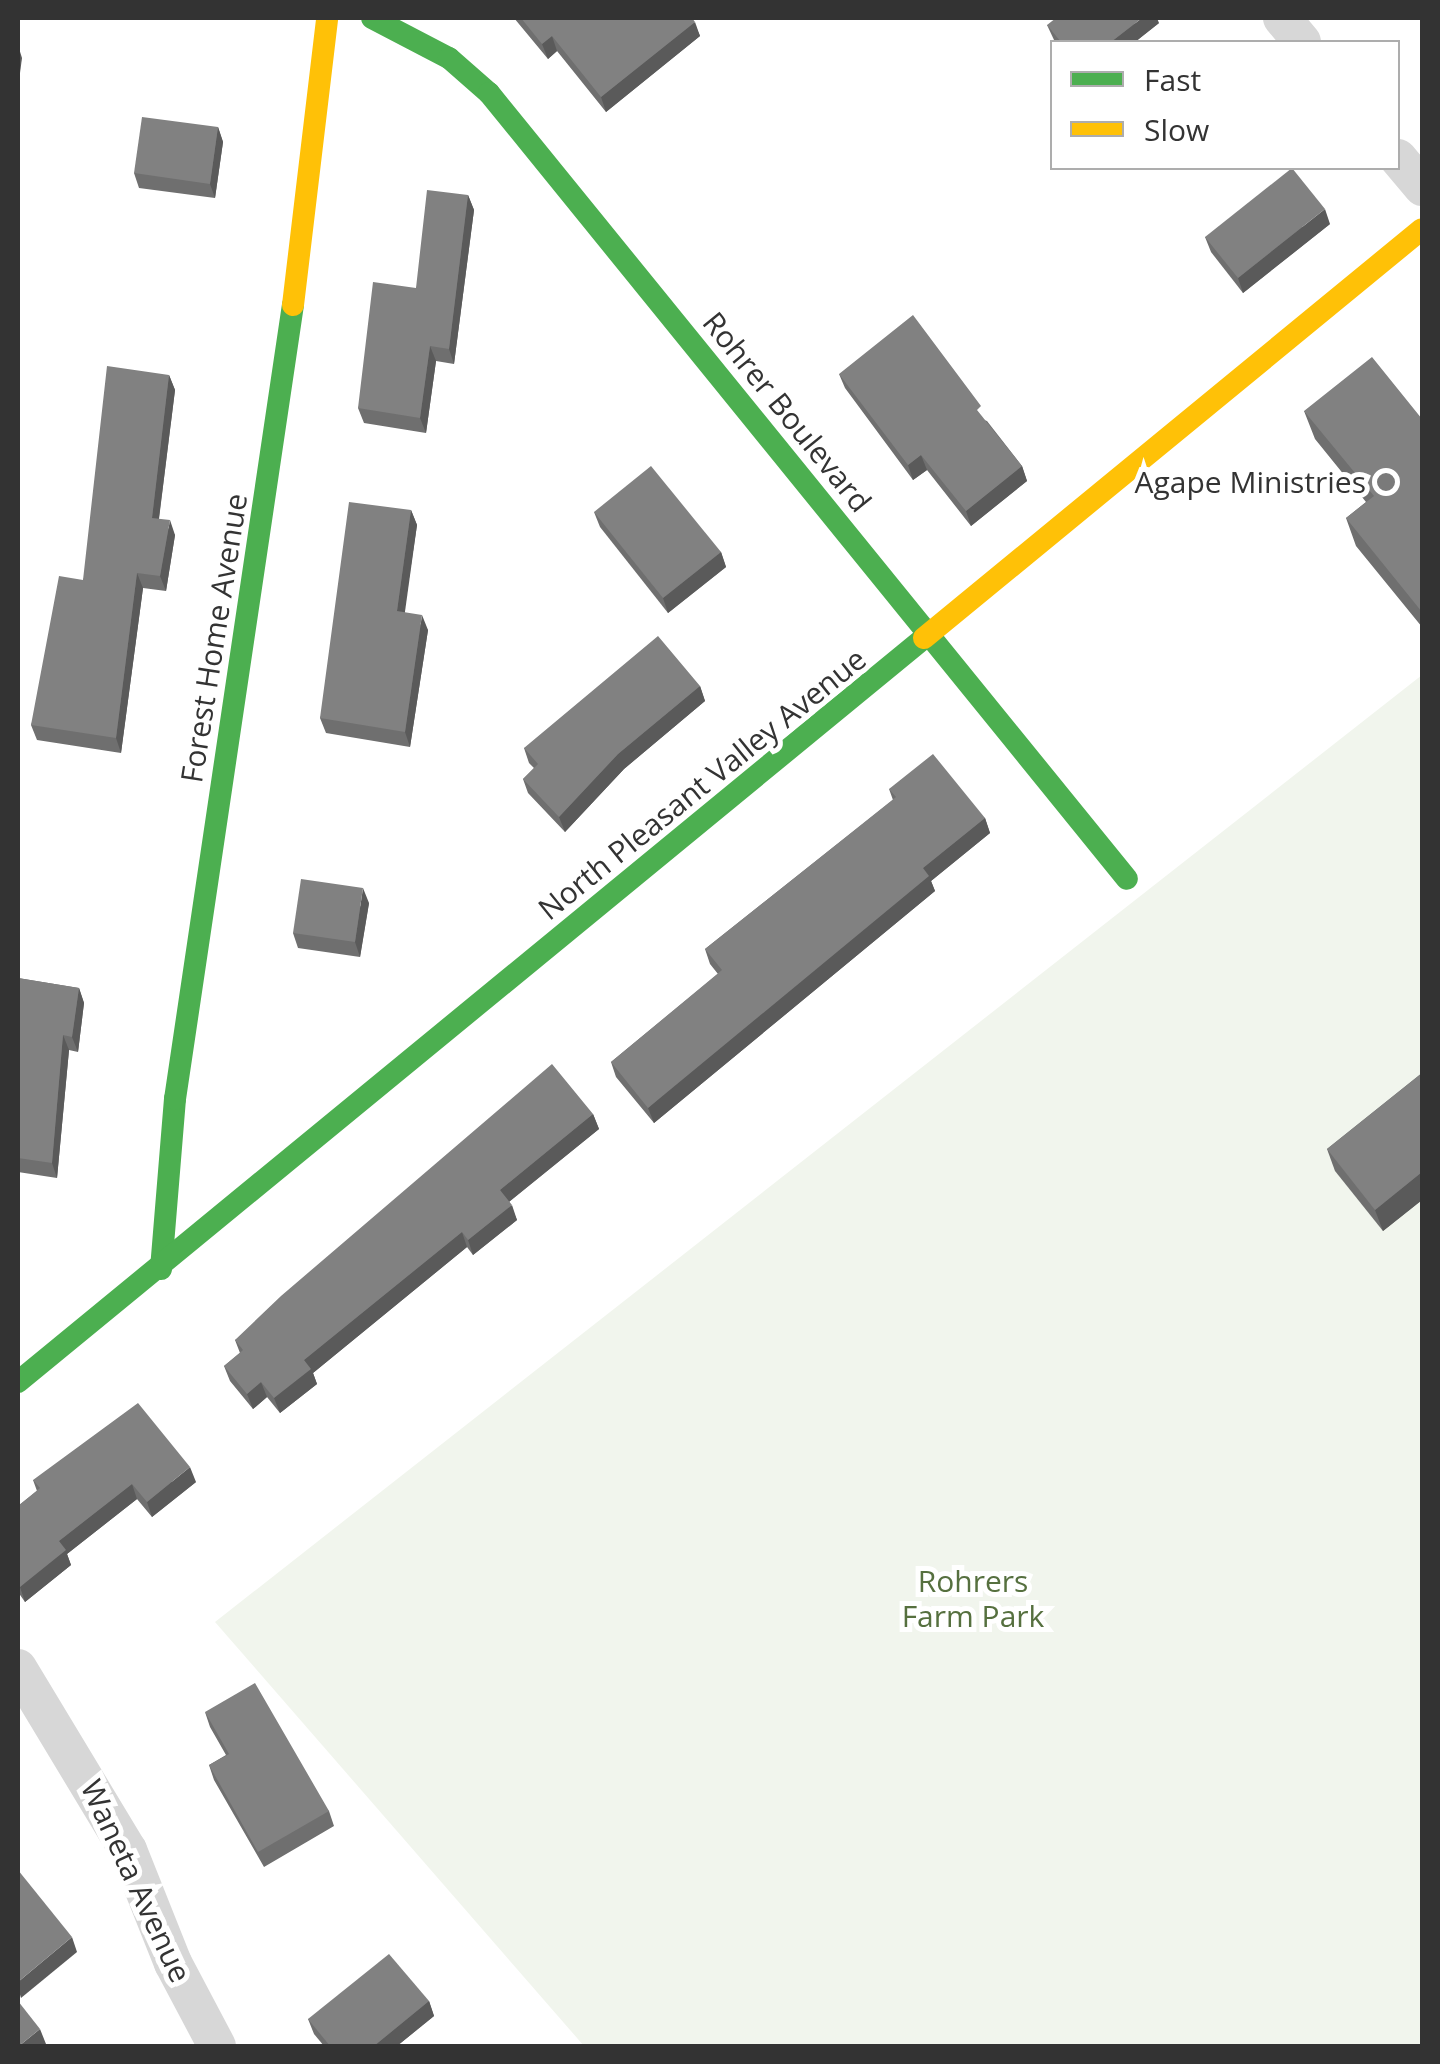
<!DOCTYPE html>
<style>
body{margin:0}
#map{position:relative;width:1440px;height:2064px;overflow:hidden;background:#fff;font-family:"Open Sans",sans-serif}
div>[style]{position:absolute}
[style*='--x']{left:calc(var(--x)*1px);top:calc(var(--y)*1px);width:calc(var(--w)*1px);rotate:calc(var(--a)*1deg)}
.green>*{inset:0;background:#f1f5ed}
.street>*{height:38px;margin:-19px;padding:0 19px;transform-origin:19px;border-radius:19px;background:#d7d7d7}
.fast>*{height:22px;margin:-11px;padding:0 11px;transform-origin:11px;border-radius:11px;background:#4caf50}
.slow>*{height:22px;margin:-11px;padding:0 11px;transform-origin:11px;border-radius:11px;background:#ffc107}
.wall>*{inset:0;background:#6f6f6f}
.shaded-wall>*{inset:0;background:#5a5a5a}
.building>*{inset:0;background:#818181}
.dots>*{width:28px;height:28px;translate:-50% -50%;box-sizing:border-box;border:5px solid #fff;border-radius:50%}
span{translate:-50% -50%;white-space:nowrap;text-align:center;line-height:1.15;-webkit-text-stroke:10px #fff;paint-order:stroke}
.street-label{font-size:30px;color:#333}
.poi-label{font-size:30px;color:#333}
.right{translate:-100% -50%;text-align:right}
.park-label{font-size:30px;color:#56703f}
.frame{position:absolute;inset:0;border:20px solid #333;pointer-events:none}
.legend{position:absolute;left:1050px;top:40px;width:350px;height:130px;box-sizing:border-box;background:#fff;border:2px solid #adadad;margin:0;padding:12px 18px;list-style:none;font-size:30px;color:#333}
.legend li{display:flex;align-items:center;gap:20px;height:50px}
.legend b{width:50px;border:2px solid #adadad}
</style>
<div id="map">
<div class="green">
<i style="clip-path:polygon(1422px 675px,1422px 2046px,584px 2046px,215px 1622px)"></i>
</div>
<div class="street">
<i style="--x:1282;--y:18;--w:31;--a:50"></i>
<i style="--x:1398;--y:158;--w:38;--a:50"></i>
<i style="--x:18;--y:1668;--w:213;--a:58.9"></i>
<i style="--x:128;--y:1850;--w:122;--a:68.3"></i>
<i style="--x:173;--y:1963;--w:94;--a:62.1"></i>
</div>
<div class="fast">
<i style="--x:372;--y:18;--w:87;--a:27.5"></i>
<i style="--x:449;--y:58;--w:53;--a:41.2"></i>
<i style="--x:489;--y:93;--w:1012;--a:50.93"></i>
<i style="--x:161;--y:1269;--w:171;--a:-85.3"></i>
<i style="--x:175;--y:1099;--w:803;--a:-81.55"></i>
<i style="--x:18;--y:1382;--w:1172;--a:-39.39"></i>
</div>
<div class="slow">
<i style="--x:293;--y:305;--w:289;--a:-83.2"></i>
<i style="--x:924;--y:638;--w:644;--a:-39.4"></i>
</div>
<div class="wall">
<i style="clip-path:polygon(514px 18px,692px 18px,700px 36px,606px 112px,557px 51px,548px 59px)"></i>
<i style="clip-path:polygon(1159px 23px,1135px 42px,1055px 42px,1047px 25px)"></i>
<i style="clip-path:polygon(218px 127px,223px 142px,215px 198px,139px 188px,134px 173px)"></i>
<i style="clip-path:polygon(468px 195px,474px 210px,454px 364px,436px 361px,426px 433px,364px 423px,358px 408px,416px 288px)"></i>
<i style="clip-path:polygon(1330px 224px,1243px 293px,1211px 252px,1205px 237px)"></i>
<i style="clip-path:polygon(839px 374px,987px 421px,1022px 466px,1027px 481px,971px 526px,927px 470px,913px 480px,845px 388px)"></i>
<i style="clip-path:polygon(169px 375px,175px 390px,159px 519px,175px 535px,166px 591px,143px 588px,121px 753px,37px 740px,31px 725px,83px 580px)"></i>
<i style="clip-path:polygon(1304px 411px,1422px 419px,1422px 627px,1356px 546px,1346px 518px,1366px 502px,1315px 439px)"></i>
<i style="clip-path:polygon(411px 510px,417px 525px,404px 612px,428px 630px,410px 747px,326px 733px,320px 718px)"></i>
<i style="clip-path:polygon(594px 512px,721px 552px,726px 567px,668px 613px,600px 527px)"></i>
<i style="clip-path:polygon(700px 686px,705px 701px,624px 769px,565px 832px,528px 793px,523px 779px,534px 768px,529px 763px,524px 748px)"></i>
<i style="clip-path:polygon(889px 789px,985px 818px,990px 833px,931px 881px,935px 891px,654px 1123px,616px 1077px,611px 1062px,718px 974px,710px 964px,705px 949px,893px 800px)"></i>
<i style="clip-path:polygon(369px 903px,360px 957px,298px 948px,293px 933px)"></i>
<i style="clip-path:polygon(18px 978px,79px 988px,84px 1003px,78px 1052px,69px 1050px,57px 1178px,18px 1172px)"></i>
<i style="clip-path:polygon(1422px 1073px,1422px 1200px,1383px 1231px,1335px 1171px,1327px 1149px)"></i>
<i style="clip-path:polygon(593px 1114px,599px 1129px,509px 1202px,517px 1220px,473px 1255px,467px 1247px,313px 1373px,317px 1384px,280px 1413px,267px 1397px,253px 1409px,230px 1381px,224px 1366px,240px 1353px,235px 1340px)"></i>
<i style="clip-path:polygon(33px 1480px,196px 1482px,152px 1517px,137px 1499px,67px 1554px,71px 1565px,25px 1602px,18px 1592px,18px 1506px,37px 1491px)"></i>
<i style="clip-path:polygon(205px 1712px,329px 1811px,334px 1826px,264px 1867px,214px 1780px,209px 1765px,226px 1755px,210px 1727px)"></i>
<i style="clip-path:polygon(429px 2001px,434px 2016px,397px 2046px,324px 2046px,314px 2034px,308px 2019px)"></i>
</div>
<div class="shaded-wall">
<i style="clip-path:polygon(1142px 18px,1157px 18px,1159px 23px,1135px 42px,1111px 42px)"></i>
<i style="clip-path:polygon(695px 22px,700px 36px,606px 112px,601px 97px)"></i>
<i style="clip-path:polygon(552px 36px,557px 51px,548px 59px,542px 44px)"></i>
<i style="clip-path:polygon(18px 45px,22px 58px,18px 88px)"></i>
<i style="clip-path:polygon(218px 127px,223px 142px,215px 198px,210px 184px)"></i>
<i style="clip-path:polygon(468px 195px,474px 210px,454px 364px,449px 349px)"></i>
<i style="clip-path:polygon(1325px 209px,1330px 224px,1243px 293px,1238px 278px)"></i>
<i style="clip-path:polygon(430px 346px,436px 361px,426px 433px,420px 418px)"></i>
<i style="clip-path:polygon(169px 375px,175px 390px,157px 533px,152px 518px)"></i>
<i style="clip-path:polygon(921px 455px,927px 470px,913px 480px,908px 465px)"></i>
<i style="clip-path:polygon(1022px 466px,1027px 481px,971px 526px,966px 511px)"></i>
<i style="clip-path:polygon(411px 510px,417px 525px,403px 626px,397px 611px)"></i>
<i style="clip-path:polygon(170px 520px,175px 535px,166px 591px,160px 576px)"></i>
<i style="clip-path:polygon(721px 552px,726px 567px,668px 613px,663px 598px)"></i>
<i style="clip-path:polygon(137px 573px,143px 588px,121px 753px,116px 738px)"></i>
<i style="clip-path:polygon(422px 615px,428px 630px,410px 747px,405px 732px)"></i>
<i style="clip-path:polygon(700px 686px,705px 701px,624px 769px,565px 832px,559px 817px,618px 754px)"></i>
<i style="clip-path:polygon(985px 818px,990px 833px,931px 881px,935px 891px,654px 1123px,648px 1108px,923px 868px)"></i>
<i style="clip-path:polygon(363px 888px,369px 903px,360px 957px,355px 942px)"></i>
<i style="clip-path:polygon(79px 988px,84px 1003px,78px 1052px,72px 1037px)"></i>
<i style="clip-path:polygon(63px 1035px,69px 1050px,57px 1178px,52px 1163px)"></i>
<i style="clip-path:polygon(593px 1114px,599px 1129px,505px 1205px,500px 1190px)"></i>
<i style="clip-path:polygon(1422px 1172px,1422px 1200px,1383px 1231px,1375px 1210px)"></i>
<i style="clip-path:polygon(512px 1205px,517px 1220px,473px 1255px,468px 1240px)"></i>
<i style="clip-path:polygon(462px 1232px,467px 1247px,313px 1373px,317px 1384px,280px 1413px,274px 1398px,304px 1360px)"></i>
<i style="clip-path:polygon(261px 1382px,267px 1397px,253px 1409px,247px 1394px)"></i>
<i style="clip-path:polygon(190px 1467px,196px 1482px,152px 1517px,147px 1502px)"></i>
<i style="clip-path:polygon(132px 1484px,137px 1499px,67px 1554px,71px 1565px,25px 1602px,20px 1587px,59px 1541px)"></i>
<i style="clip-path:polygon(72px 1937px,77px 1952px,21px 1998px,18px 1988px,18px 1982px)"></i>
<i style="clip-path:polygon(429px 2001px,434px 2016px,397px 2046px,374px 2046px)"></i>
<i style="clip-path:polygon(40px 2029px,46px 2044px,43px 2046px,19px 2046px)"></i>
</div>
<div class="building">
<i style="clip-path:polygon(521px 18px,692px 18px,695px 22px,601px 97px,552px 36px,542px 44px)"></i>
<i style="clip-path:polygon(1056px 18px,1142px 18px,1111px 42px,1061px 42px,1047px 25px)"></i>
<i style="clip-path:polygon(142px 117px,218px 127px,210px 184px,134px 173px)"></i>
<i style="clip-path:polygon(1292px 168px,1325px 209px,1238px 278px,1205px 237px)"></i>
<i style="clip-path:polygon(427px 190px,468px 195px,449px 349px,430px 346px,420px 418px,358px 408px,373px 282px,416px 288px)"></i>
<i style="clip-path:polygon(913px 315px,981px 406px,977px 410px,1022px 466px,966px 511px,921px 455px,908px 465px,839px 374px)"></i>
<i style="clip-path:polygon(1372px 357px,1422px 419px,1422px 612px,1346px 518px,1374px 496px,1304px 411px)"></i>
<i style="clip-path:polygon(107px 366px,169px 375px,152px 518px,170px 520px,160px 576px,137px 573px,116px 738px,31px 725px,59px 576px,83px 580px)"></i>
<i style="clip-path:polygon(651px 466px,721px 552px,663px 598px,594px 512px)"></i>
<i style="clip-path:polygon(349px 502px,411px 510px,397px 611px,422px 615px,405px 732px,320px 718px)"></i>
<i style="clip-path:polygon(658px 636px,700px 686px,618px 754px,559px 817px,523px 779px,538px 764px,524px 748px)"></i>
<i style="clip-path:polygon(933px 754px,985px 818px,923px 868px,929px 876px,648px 1108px,611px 1062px,722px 970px,705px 949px,896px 797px,889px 789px)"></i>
<i style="clip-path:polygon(301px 879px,363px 888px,355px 942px,293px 933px)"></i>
<i style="clip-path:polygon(18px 978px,79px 988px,72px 1037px,63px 1035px,52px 1163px,18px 1158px)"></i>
<i style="clip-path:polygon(552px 1064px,593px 1114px,500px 1190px,512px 1205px,468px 1240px,462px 1232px,304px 1360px,311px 1369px,274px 1398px,261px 1382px,247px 1394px,224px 1366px,243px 1350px,235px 1340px,281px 1296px)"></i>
<i style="clip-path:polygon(1422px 1073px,1422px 1172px,1375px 1210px,1327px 1149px)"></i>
<i style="clip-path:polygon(138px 1403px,190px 1467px,147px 1502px,132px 1484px,59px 1541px,66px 1550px,20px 1587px,18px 1584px,18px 1506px,40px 1488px,33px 1480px)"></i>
<i style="clip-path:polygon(255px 1683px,329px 1811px,258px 1852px,209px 1765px,229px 1754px,205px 1712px)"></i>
<i style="clip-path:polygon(18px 1870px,72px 1937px,18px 1982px)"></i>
<i style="clip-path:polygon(389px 1954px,429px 2001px,374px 2046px,330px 2046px,308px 2019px)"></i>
<i style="clip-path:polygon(18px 2001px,40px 2029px,19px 2046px,18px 2046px)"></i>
</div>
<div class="dots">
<i style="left:1386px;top:482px;background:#7a7a7a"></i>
</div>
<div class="street-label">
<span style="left:787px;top:412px;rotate:51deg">Rohrer Boulevard</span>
<span style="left:214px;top:638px;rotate:-81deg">Forest Home Avenue</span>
<span style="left:702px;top:784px;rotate:-39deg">North Pleasant Valley Avenue</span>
<span style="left:136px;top:1881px;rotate:65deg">Waneta Avenue</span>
</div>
<div class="poi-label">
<span class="right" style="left:1366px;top:482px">Agape Ministries</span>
</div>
<div class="park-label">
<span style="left:973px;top:1598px">Rohrers<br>Farm Park</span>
</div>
<div class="frame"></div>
<ul class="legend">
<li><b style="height:12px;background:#4caf50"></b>Fast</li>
<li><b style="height:12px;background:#ffc107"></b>Slow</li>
</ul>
</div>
